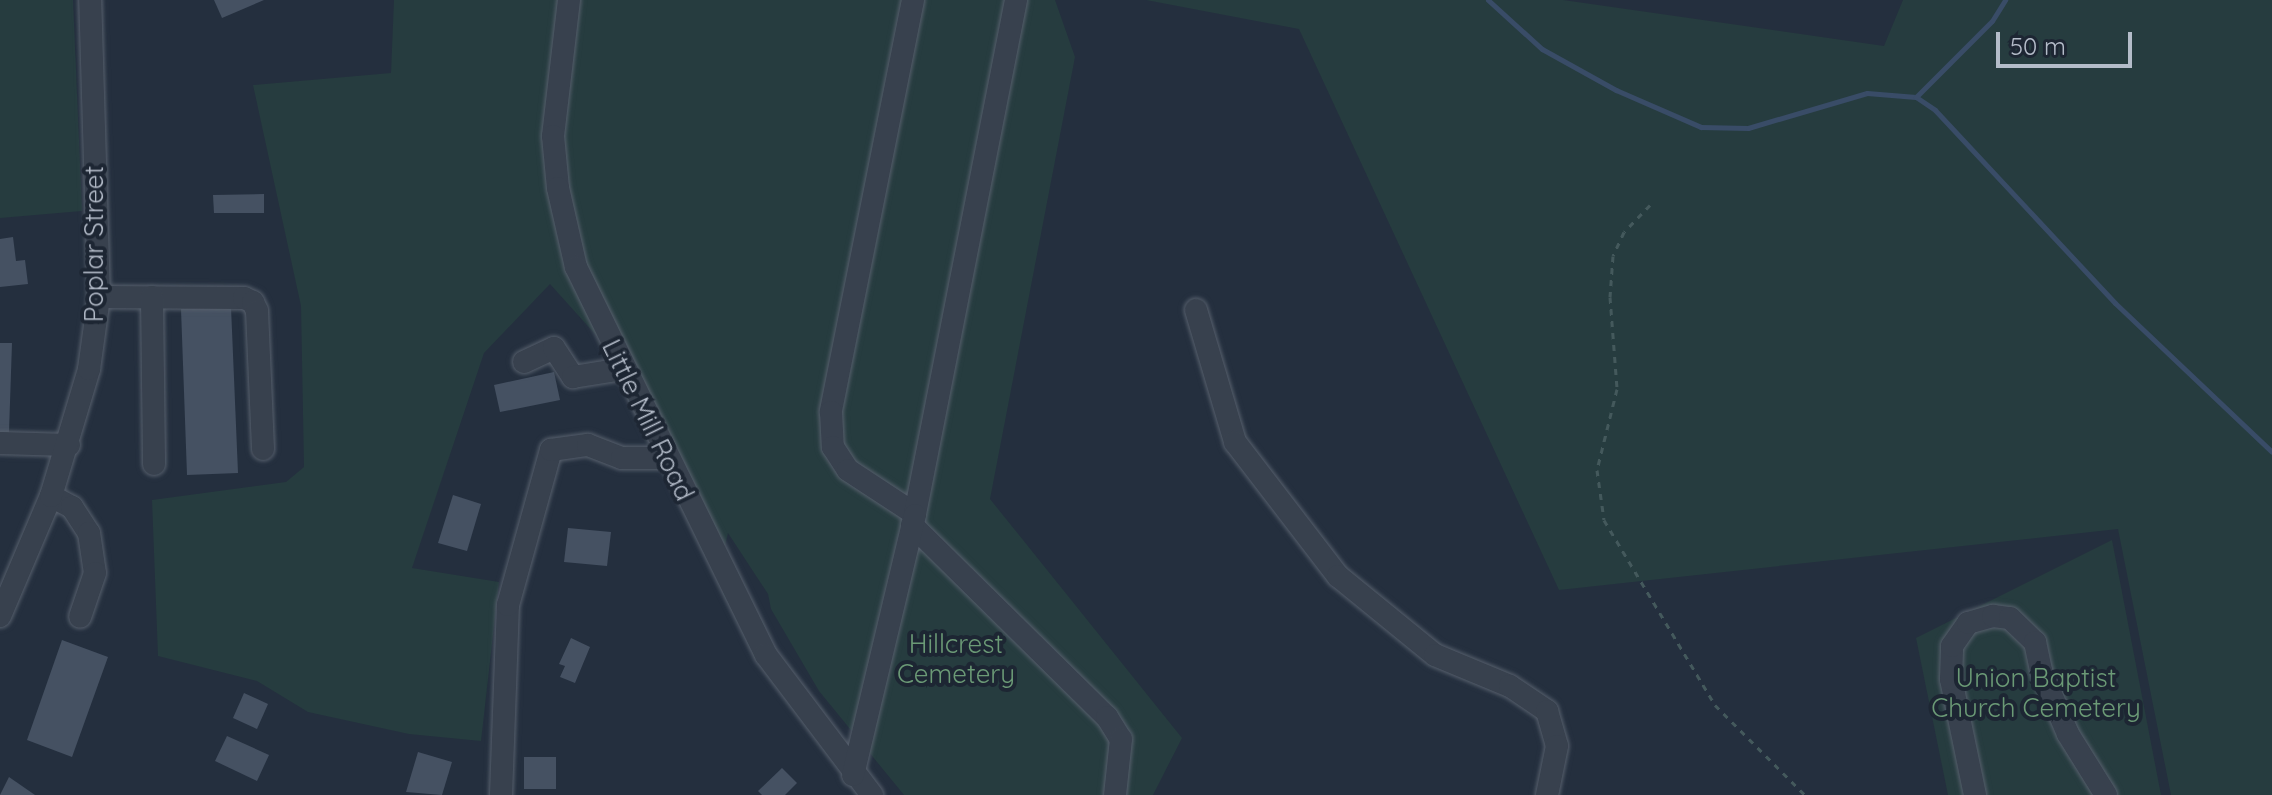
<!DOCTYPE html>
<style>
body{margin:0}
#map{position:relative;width:2272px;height:795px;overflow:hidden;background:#242f3e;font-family:Quicksand,sans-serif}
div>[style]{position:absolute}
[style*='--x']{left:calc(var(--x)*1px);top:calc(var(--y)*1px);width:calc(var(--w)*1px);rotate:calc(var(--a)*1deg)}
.green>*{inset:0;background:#263c3f}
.stream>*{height:5px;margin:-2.5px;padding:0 2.5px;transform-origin:2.5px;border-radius:2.5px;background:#394c67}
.building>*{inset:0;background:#455162}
.path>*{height:3px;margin-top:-1.5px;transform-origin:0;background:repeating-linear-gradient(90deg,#44595c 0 6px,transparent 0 12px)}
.roads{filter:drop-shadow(0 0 2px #565f6c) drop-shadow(0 0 2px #565f6c)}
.minor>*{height:22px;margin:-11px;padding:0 11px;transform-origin:11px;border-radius:11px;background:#38414e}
span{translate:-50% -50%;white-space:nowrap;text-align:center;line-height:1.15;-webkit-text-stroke:8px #1d2633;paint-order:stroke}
.street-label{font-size:26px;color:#b4bcc9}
.park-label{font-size:26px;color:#6b9a76}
.scale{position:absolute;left:1996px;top:32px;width:136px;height:36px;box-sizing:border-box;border:4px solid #b4bcc9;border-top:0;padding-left:10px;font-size:24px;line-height:28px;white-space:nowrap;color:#b4bcc9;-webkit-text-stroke:6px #1d2633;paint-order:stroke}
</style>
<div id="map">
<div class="green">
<i style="clip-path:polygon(0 0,73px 0,82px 211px,0 218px)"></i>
<i style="clip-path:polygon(394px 0,1055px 0,1075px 57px,990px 499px,1182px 738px,1153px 795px,904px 795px,819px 691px,771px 609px,768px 594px,728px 533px,722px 559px,649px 394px,550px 284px,484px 353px,412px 568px,499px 582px,481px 741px,409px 734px,308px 712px,257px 681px,158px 656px,152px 500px,286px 482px,304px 467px,301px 306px,253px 85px,391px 73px)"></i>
<i style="clip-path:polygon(1146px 0,1563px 0,1884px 46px,1903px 0,2272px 0,2272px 795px,2171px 795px,2118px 529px,1559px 590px,1299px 29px)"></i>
<i style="clip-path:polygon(2112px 540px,2161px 795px,1948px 795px,1916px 638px)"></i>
</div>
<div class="stream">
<i style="--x:1488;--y:0;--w:73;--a:42.2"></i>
<i style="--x:1542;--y:49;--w:85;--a:29"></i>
<i style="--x:1616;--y:90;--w:93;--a:23.5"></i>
<i style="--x:1701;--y:127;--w:47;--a:1.2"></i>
<i style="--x:1748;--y:128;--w:124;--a:-16.4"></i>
<i style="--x:1867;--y:93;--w:49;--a:4.7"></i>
<i style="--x:1916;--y:97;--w:23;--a:34"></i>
<i style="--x:1935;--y:110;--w:264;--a:47"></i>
<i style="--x:2115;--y:303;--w:216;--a:43.5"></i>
<i style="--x:1916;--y:97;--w:107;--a:-45"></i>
<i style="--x:1992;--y:21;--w:25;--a:-58"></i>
</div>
<div class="building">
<i style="clip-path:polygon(214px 0,264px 0,222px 18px)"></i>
<i style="clip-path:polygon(264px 194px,264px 213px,214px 213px,213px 195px)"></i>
<i style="clip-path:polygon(13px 237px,16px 261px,25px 260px,28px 284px,0 287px,0 239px)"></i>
<i style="clip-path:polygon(231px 307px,238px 473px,187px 475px,181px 309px)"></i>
<i style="clip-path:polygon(0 343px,12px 343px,9px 432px,0 432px)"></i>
<i style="clip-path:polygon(554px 372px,560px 400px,500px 412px,494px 385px)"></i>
<i style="clip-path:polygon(453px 495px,481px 504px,467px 551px,438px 543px)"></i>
<i style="clip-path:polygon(568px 528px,611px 532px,607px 566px,564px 562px)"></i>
<i style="clip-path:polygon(571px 638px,590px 647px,575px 683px,560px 677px,565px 666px,559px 664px)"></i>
<i style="clip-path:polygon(62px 640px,108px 657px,72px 757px,27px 740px)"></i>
<i style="clip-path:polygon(244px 693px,268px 704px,257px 729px,233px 718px)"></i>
<i style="clip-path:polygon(227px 736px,269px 755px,257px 781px,215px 761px)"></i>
<i style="clip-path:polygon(418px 752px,452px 762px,442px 795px,406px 792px)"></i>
<i style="clip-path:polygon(524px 757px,556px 757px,556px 789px,524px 789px)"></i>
<i style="clip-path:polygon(782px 768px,797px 783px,785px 795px,762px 795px,758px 791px)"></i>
<i style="clip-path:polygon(9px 777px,35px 795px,0 795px)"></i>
</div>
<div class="path">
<i style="--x:1650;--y:205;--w:37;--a:134"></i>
<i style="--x:1624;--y:232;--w:26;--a:115"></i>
<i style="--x:1613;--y:256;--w:41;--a:94.2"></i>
<i style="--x:1610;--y:297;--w:92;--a:85.6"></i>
<i style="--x:1617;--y:389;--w:83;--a:103.9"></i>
<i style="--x:1597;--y:470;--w:50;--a:82"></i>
<i style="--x:1604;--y:520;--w:216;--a:59"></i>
<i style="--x:1715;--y:705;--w:127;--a:45"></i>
</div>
<div class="roads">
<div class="minor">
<i style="--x:569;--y:0;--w:137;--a:96.7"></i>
<i style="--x:553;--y:136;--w:52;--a:84.5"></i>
<i style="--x:558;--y:188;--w:81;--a:77.2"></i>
<i style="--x:576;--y:267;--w:432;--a:63.9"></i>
<i style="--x:766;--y:655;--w:176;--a:52.9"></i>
<i style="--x:913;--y:0;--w:420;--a:101.3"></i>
<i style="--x:831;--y:412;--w:35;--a:87"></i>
<i style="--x:833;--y:447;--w:27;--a:57"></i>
<i style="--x:848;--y:470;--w:80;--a:33.3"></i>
<i style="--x:915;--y:514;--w:524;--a:-78.88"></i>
<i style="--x:99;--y:297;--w:145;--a:0.4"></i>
<i style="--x:244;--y:298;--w:10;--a:24"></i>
<i style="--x:253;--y:302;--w:10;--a:66"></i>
<i style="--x:257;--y:311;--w:138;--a:87.5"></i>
<i style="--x:152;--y:297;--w:167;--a:89.3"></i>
<i style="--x:1196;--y:310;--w:138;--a:73.5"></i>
<i style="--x:1235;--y:442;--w:169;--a:52.5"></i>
<i style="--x:1338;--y:576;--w:125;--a:39.2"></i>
<i style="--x:1435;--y:655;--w:81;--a:22.5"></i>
<i style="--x:1510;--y:686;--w:45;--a:34"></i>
<i style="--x:1547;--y:711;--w:36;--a:74"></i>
<i style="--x:1557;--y:746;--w:50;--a:101.5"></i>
<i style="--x:524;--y:362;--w:33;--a:-25"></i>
<i style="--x:554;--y:348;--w:35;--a:57"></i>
<i style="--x:573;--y:377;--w:51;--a:-9.1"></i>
<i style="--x:0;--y:443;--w:69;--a:1.7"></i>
<i style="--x:51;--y:496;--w:24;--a:28"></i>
<i style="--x:72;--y:507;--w:31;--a:57"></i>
<i style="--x:89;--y:533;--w:40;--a:81.5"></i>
<i style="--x:95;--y:573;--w:46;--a:108.8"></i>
<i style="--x:912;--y:525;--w:274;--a:44.6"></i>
<i style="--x:1107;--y:717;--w:26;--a:58"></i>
<i style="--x:1121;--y:739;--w:56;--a:96.1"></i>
<i style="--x:0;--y:616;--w:130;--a:-67"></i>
<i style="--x:51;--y:496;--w:133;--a:-73.3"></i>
<i style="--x:89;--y:369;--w:73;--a:-82.1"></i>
<i style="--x:99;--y:297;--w:297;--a:-91.7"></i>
<i style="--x:853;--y:775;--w:267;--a:-76.6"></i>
<i style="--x:501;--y:795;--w:190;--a:-87.9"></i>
<i style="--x:508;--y:605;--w:161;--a:-74.5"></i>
<i style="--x:551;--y:450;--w:37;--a:-8"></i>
<i style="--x:588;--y:445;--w:36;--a:21"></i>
<i style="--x:622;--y:458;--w:45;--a:0"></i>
<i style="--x:1975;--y:795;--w:118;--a:-101.7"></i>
<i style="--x:1951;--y:679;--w:33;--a:-88"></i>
<i style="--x:1952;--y:646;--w:28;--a:-55"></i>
<i style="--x:1968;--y:623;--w:26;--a:-16"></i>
<i style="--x:1993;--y:616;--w:17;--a:7"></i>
<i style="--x:2010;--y:618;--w:35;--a:44"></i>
<i style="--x:2035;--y:642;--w:30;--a:78"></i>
<i style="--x:2041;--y:671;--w:69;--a:66.8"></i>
<i style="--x:2068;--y:734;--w:72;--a:58.1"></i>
</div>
</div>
<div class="street-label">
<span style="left:94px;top:244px;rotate:-90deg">Poplar Street</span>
<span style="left:648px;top:420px;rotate:64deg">Little Mill Road</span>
</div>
<div class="park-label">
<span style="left:956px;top:659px">Hillcrest<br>Cemetery</span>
<span style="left:2036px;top:693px">Union Baptist<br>Church Cemetery</span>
</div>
<div class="scale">50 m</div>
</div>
